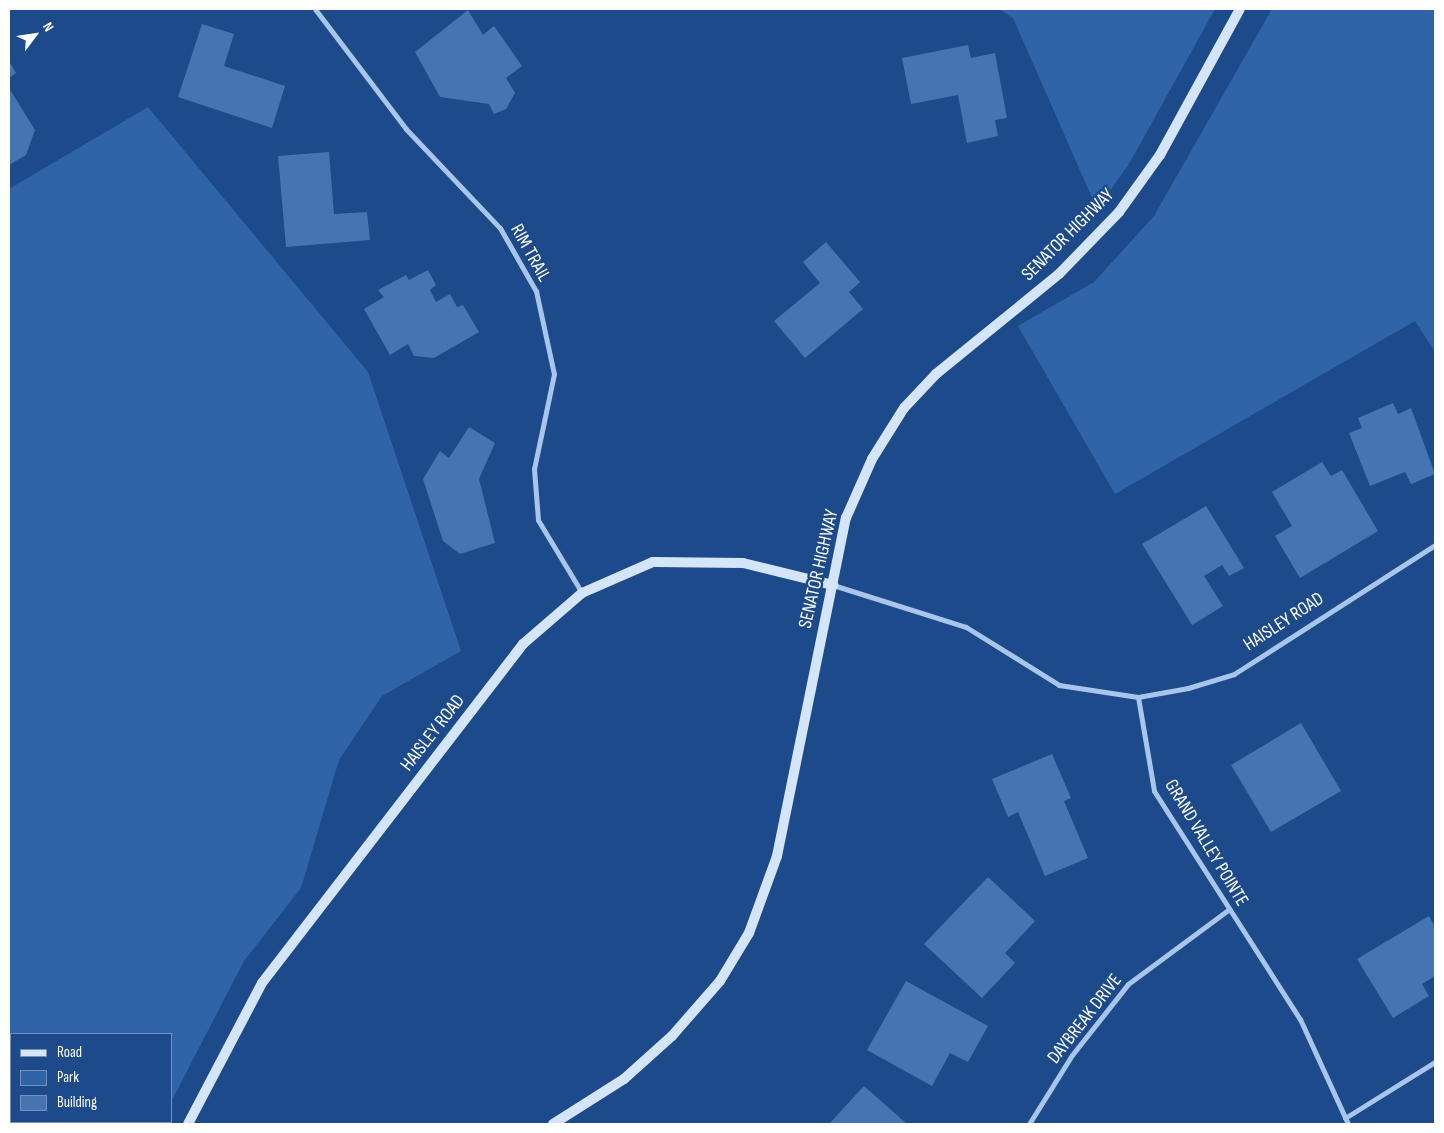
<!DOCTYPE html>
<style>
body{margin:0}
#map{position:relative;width:1444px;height:1133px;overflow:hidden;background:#1c4a8b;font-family:"Sofia Sans Condensed",sans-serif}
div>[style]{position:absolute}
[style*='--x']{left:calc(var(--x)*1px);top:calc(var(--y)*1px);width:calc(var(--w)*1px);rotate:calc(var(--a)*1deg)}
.green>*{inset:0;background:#3064a9}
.building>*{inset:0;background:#4574b3}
.street>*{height:5px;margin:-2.5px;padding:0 2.5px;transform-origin:2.5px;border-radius:2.5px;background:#a8c6ec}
.secondary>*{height:10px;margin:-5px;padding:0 5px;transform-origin:5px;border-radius:5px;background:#d4e4f9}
span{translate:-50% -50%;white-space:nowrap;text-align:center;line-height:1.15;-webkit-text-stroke:5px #1c4a8b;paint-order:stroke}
.street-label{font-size:19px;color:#fff}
.frame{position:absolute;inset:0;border:10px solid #fff;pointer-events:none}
.legend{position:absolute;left:10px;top:1033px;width:162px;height:90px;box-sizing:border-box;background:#1c4a8b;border:1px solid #7792b9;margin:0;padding:6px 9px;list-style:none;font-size:15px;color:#fff}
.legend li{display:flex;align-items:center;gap:10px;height:25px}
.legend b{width:25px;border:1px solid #7792b9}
.north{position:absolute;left:10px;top:10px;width:50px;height:50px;-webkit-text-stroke:4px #1c4a8b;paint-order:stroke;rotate:59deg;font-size:14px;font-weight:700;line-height:20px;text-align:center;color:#fff}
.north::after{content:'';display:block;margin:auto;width:18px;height:22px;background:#fff;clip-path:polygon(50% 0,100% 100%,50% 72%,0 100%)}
</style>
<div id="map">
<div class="green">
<i style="clip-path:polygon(999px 9px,1215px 9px,1129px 164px,1097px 209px,1013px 18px)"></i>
<i style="clip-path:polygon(1272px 9px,1435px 9px,1435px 352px,1415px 321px,1115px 494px,1018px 326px,1094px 282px,1154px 216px)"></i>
<i style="clip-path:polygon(148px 107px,368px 372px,461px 651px,382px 696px,339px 760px,301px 888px,244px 961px,171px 1102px,171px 1034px,11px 1034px,11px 1122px,161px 1122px,160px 1124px,9px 1124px,9px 189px)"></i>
</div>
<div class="building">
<i style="clip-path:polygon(468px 10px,483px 35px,494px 26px,522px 66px,506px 78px,515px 93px,506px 109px,494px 114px,489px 104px,440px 97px,415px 52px)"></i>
<i style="clip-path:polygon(202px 24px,234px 34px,224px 66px,285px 86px,272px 128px,178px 97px)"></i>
<i style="clip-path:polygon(968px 45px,971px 58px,995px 53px,1007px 118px,995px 120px,998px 136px,967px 143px,958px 95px,911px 104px,902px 58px)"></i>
<i style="clip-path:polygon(9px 61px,16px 73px,9px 78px)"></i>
<i style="clip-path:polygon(9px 88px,35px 130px,26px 155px,9px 165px)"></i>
<i style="clip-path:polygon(329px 152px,334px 214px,367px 212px,370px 240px,286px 247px,278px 156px)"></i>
<i style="clip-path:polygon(826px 242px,860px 282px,849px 292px,863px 309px,805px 358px,774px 321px,820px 283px,803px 262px)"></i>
<i style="clip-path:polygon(428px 270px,436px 285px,430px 290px,436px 302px,450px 294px,457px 307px,463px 305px,479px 332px,434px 358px,414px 356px,408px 344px,390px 355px,364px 309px,384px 297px,378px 290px,406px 275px,409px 280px)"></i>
<i style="clip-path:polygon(1393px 403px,1398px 414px,1411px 408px,1435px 474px,1411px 484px,1405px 472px,1370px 486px,1349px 433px,1362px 428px,1358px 418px)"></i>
<i style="clip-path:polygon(469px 427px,495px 443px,479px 479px,495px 543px,460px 554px,443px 541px,423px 479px,440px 451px,449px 458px)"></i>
<i style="clip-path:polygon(1322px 462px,1331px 476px,1342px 470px,1378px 531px,1300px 578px,1275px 536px,1292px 526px,1272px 492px)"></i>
<i style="clip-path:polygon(1206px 506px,1244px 568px,1229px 576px,1222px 565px,1204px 576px,1223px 606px,1192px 625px,1142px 544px)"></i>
<i style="clip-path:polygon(1301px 723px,1341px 791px,1271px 832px,1231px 765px)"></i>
<i style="clip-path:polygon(1052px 754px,1071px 798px,1064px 801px,1088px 858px,1045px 876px,1018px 812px,1008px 817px,992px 779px)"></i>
<i style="clip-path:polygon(988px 877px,1035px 921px,1005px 953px,1015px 963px,982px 998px,924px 944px)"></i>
<i style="clip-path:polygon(1429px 916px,1435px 927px,1435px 976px,1422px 984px,1429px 996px,1393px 1018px,1357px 959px)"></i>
<i style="clip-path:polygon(906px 981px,988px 1026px,968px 1062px,950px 1053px,932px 1086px,867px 1050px)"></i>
<i style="clip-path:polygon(864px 1086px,907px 1124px,829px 1124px)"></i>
</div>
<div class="street">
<i style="--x:315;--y:9;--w:151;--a:52.8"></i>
<i style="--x:406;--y:129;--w:137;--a:46.5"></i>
<i style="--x:500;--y:228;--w:73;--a:60.3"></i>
<i style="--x:536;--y:291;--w:85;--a:77.8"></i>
<i style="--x:554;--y:374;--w:97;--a:101.9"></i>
<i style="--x:534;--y:469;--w:51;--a:85.5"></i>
<i style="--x:538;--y:520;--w:85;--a:58.9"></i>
<i style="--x:833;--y:585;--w:139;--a:17.5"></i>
<i style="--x:966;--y:627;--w:110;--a:31.9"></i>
<i style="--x:1059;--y:685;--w:80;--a:8.6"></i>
<i style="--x:1138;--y:697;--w:95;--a:80.3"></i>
<i style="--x:1154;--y:791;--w:271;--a:57.4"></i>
<i style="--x:1300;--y:1019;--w:115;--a:65.4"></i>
<i style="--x:1138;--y:697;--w:51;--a:-10.2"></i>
<i style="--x:1188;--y:688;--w:48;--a:-16.9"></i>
<i style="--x:1234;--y:674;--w:239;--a:-32.7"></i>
<i style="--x:1345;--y:1118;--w:106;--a:-31.9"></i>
<i style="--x:1029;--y:1124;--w:81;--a:-58.1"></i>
<i style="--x:1072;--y:1055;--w:90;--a:-51.7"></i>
<i style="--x:1128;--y:984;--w:124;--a:-36.5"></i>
</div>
<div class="secondary">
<i style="--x:188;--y:1124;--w:159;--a:-62.3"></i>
<i style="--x:262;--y:983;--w:428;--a:-52.4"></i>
<i style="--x:523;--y:644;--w:78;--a:-40.8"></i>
<i style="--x:582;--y:593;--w:77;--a:-23.6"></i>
<i style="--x:653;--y:562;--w:90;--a:0.6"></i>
<i style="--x:743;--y:563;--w:93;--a:13.7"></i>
<i style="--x:553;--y:1124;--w:84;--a:-32.4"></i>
<i style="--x:624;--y:1079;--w:64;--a:-41.9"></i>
<i style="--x:672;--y:1036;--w:73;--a:-48.9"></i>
<i style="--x:720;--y:981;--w:56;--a:-58.9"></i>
<i style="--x:749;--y:933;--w:82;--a:-70"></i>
<i style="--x:777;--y:856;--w:345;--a:-78.5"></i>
<i style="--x:846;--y:518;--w:64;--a:-66.2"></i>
<i style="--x:872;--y:459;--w:60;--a:-57.9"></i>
<i style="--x:904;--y:408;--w:47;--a:-46.7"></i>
<i style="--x:936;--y:374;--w:159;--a:-39.1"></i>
<i style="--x:1059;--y:274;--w:86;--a:-45.9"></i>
<i style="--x:1119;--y:212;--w:70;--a:-54.3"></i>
<i style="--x:1160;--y:155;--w:166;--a:-61.3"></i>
</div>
<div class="street-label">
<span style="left:1068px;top:235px;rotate:-45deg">SENATOR HIGHWAY</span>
<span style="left:530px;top:253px;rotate:61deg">RIM TRAIL</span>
<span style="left:819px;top:569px;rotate:-77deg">SENATOR HIGHWAY</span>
<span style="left:1284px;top:622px;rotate:-33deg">HAISLEY ROAD</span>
<span style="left:433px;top:733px;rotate:-52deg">HAISLEY ROAD</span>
<span style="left:1206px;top:843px;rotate:59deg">GRAND VALLEY POINTE</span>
<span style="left:1085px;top:1019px;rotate:-52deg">DAYBREAK DRIVE</span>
</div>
<div class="frame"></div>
<ul class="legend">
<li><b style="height:6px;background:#d4e4f9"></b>Road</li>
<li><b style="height:14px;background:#3064a9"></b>Park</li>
<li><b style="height:14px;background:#4574b3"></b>Building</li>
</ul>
<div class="north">N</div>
</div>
